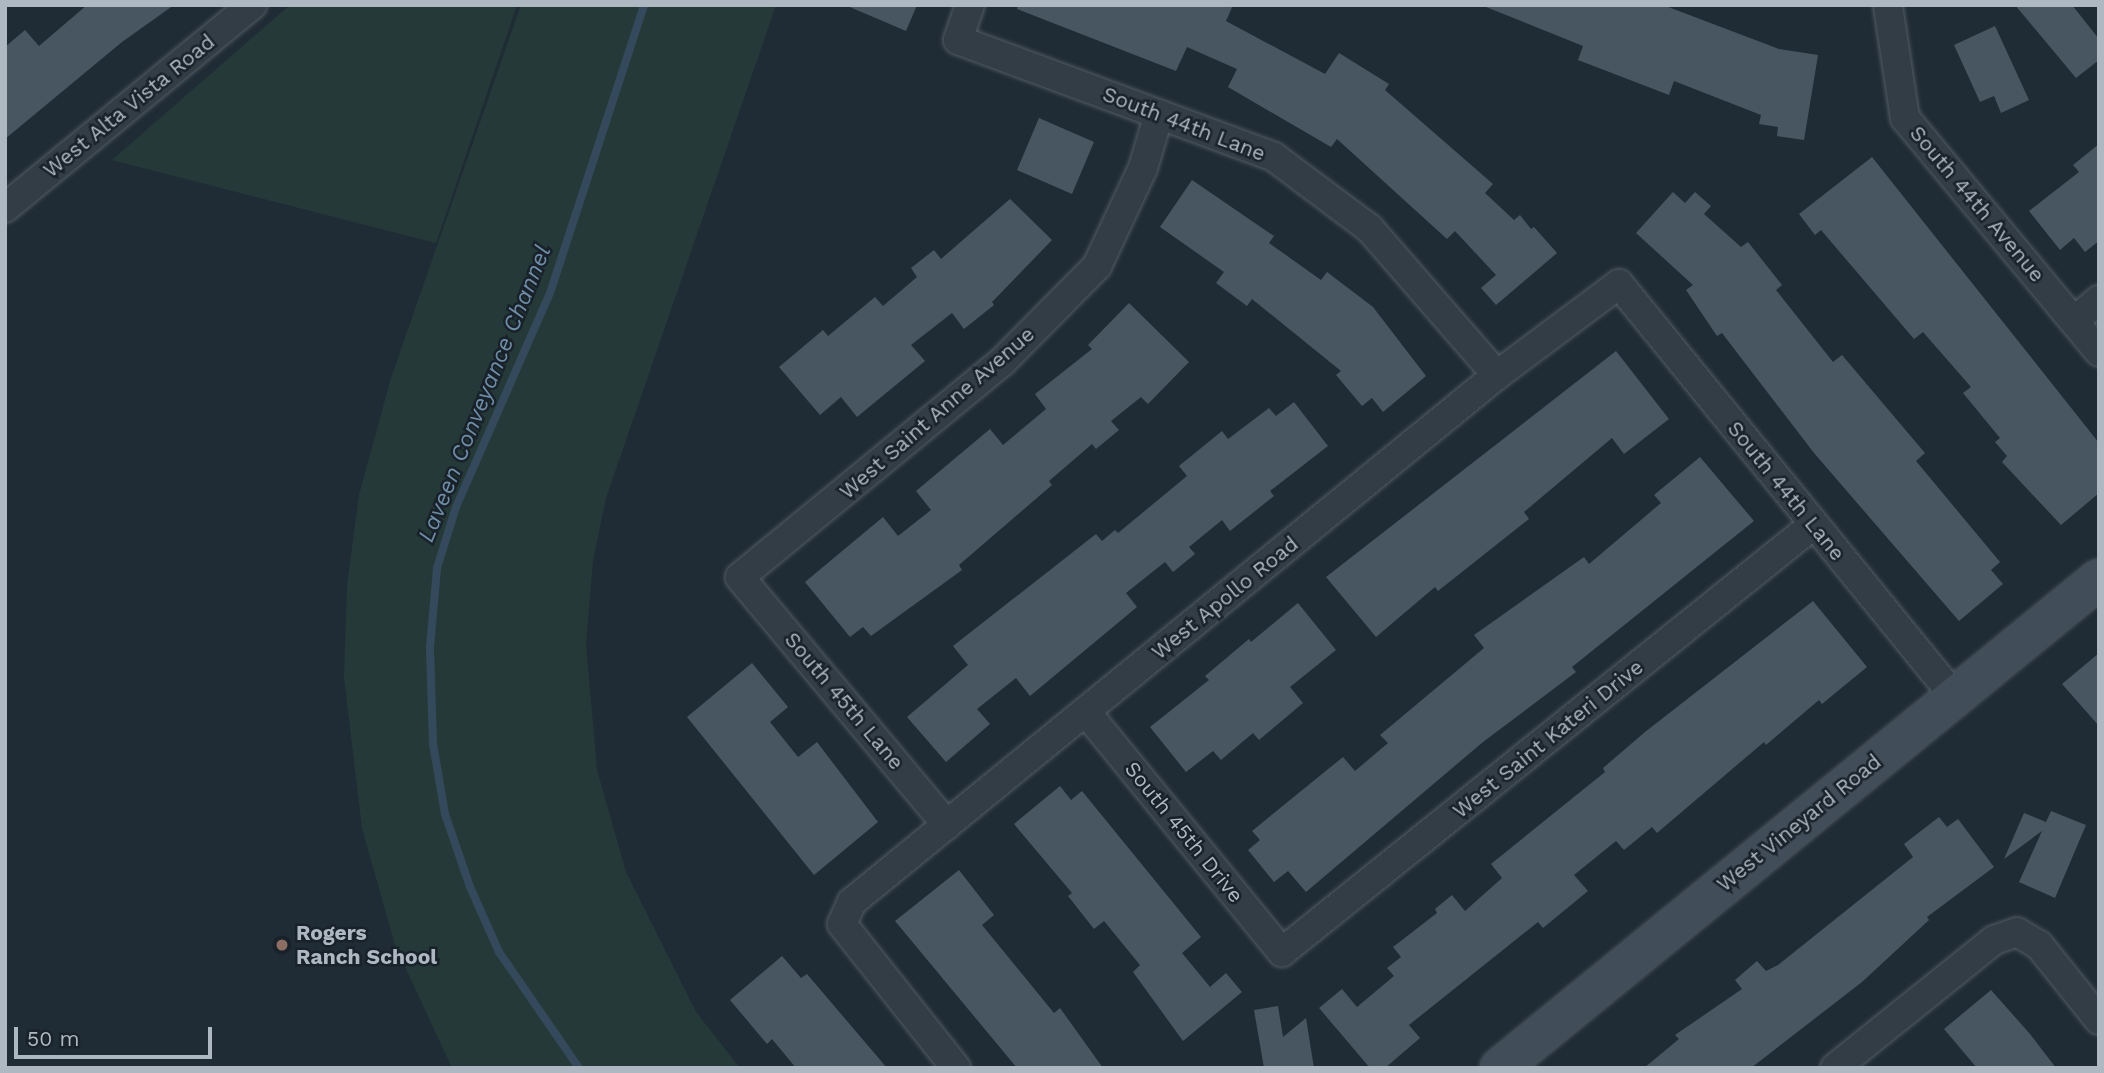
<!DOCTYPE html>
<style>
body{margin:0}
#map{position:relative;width:2104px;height:1073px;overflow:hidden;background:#202c35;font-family:"Work Sans",sans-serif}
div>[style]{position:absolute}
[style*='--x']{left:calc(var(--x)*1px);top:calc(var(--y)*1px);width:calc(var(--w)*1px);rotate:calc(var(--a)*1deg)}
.green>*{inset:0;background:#253a38}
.stream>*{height:8px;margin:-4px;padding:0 4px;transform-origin:4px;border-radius:4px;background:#344a5c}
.building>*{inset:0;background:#485661}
.roads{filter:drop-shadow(0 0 2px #515b64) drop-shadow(0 0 2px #515b64)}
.street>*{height:28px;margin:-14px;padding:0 14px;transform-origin:14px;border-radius:14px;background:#333d46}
.secondary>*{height:38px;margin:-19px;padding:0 19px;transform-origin:19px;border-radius:19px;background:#414d59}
.dots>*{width:19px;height:19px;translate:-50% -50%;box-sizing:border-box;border:4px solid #19222a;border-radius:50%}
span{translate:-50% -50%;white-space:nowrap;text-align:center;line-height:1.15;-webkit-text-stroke:5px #19222a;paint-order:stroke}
.street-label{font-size:21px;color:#adb8c3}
.poi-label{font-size:21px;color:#adb8c3;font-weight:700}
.left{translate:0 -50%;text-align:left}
.water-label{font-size:23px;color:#6f8da6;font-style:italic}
.frame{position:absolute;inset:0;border:7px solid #adb8c3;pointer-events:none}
.scale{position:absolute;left:14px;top:1027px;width:198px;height:32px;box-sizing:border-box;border:4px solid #adb8c3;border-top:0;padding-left:9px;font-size:21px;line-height:24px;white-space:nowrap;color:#adb8c3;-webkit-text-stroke:5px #19222a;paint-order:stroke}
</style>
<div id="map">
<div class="green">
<i style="clip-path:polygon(290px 5px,517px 5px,436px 243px,112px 160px)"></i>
<i style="clip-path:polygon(521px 5px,776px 5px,606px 498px,593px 560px,586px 644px,597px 770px,626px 872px,696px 1012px,740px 1068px,452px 1068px,395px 945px,362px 828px,344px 677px,347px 586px,359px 495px,391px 378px)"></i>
</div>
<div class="stream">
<i style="--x:579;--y:1068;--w:141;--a:-124.6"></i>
<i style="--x:499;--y:952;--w:71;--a:-114"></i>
<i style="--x:470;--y:887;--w:77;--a:-108.9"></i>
<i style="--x:445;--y:814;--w:71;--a:-99.7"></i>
<i style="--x:433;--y:744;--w:97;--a:-91.8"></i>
<i style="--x:430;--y:647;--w:79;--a:-84.9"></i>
<i style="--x:437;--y:568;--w:64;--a:-72.7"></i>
<i style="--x:456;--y:507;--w:234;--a:-66.3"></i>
<i style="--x:550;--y:293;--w:303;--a:-71.9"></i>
</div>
<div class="building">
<i style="clip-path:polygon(87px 5px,174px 5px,122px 42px,5px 139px,5px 47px,25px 30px,39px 46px)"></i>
<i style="clip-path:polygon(845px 5px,917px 5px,906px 31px)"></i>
<i style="clip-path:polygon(1018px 5px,1233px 5px,1226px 21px,1325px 74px,1339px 53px,1389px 84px,1385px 90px,1493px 184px,1485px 193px,1514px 220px,1520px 215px,1531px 229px,1534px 227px,1557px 253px,1496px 305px,1481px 288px,1496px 275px,1455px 231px,1447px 239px,1337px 139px,1331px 147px,1228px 87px,1237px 69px,1187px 47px,1176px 71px,1017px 9px)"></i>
<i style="clip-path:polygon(1481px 5px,1663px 5px,1779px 49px,1818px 55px,1804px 140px,1777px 136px,1778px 127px,1759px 124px,1761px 115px,1674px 81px,1669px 95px,1578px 60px,1583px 46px)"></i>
<i style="clip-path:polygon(2015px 5px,2072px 5px,2099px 39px,2099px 60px,2076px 78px)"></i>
<i style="clip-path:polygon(1995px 26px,2029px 100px,2001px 113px,1994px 96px,1980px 102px,1954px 45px)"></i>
<i style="clip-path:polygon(1039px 118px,1094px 142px,1072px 194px,1017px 170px)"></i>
<i style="clip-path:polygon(2099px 144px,2099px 241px,2085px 252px,2074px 238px,2060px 250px,2029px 211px,2079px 172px,2073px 165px)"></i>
<i style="clip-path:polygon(1872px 157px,2099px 443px,2099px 493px,2061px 525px,2002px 462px,2007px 456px,1995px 442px,2000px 438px,1963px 393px,1971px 387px,1923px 332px,1914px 339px,1821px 230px,1815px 235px,1799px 214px)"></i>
<i style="clip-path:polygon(1192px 180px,1274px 236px,1269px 243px,1321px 280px,1327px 272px,1373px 307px,1426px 376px,1383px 412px,1372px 398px,1362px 406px,1336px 375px,1341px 371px,1252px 299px,1247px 306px,1216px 283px,1224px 272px,1160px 227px)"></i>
<i style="clip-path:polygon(1673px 192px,1685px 203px,1695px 192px,1711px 206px,1704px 214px,1741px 247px,1748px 242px,1782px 285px,1776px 290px,1833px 362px,1842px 355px,1925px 453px,1916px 461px,2000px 562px,1991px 570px,2003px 584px,1959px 621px,1814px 453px,1722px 333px,1717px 336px,1686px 290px,1693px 285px,1636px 233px)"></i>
<i style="clip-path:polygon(1010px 199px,1052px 240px,992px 302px,994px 305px,964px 329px,952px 313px,911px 345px,925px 361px,857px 417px,841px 397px,820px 415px,779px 367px,823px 330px,828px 336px,875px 297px,883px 306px,917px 277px,911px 268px,934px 250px,941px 259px)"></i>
<i style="clip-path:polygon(1129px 303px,1189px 362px,1148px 404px,1141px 397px,1111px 421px,1119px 430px,1096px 449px,1092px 444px,1049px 481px,1052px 485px,959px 565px,962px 570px,871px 636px,863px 627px,850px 637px,805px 582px,883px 517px,898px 536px,931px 510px,916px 491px,990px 429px,1003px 445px,1046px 409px,1035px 394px,1092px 349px,1088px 345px)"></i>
<i style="clip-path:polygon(1616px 351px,1669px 419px,1624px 454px,1612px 438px,1524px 512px,1529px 519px,1438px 591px,1435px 587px,1376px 637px,1326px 577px)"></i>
<i style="clip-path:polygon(1294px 402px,1328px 446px,1270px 491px,1274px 496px,1230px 531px,1222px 520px,1189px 547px,1195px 554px,1173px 572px,1165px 562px,1126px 593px,1137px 607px,1030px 696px,1016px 678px,977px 709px,990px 724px,946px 762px,907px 717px,968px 665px,953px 646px,1096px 534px,1102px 541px,1115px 530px,1118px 533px,1187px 476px,1179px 466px,1222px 431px,1228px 439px,1269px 408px,1276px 416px)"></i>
<i style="clip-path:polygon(1700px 457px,1754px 521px,1572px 667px,1576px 672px,1483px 742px,1306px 892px,1288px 871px,1274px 882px,1248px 850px,1260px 840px,1252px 831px,1343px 757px,1355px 771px,1388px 743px,1380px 735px,1484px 648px,1474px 635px,1584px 557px,1589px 564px,1661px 503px,1654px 495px)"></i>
<i style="clip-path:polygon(1813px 601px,1867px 667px,1822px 704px,1819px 700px,1766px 745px,1764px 742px,1657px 833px,1652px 827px,1624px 850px,1616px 841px,1574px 875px,1588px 891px,1543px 928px,1538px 922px,1409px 1025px,1420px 1038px,1385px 1068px,1370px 1068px,1319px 1008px,1342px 989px,1357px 1007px,1394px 976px,1387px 968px,1401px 957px,1393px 947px,1437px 913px,1435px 909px,1452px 895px,1465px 911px,1502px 878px,1491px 864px,1605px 772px,1603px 768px,1645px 732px)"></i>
<i style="clip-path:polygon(1298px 603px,1336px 650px,1290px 687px,1303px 703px,1259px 740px,1253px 733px,1221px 760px,1213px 751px,1186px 772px,1150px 727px,1209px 680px,1205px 676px,1249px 639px,1251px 642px)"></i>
<i style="clip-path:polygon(2099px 653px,2099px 726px,2062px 684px)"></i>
<i style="clip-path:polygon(752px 663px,788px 707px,770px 722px,798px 757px,817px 742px,878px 822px,814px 875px,687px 717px)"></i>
<i style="clip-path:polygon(1060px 786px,1071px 800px,1082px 791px,1201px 937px,1182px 953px,1210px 987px,1226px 973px,1242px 992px,1183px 1041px,1133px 972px,1140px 965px,1104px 921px,1094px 929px,1068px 896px,1072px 893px,1014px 824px)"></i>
<i style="clip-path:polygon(2051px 811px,2086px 825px,2055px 898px,2019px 882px,2042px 831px,2004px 859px,2024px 813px,2046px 822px)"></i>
<i style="clip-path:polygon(1939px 817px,1947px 827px,1958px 819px,1994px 867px,1927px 917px,1929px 920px,1862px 982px,1751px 1068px,1644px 1068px,1679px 1039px,1675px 1035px,1742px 989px,1735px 980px,1757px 961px,1766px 971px,1778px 965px,1913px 857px,1904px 844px)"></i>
<i style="clip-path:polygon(959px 870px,994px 915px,982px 925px,1054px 1013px,1060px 1008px,1103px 1068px,1017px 1068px,895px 921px)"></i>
<i style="clip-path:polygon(782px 956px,801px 978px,807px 974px,887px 1068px,796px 1068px,772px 1039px,767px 1044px,730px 1000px)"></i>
<i style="clip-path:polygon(1991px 990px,2030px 1034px,2056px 1068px,1977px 1068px,1944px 1029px)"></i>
<i style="clip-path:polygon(1278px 1006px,1283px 1037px,1306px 1018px,1314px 1068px,1264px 1068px,1254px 1010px)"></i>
</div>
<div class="roads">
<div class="street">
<i style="--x:970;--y:5;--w:37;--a:109"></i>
<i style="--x:958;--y:40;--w:337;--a:20.3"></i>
<i style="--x:1274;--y:157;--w:119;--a:36.8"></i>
<i style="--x:1369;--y:228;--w:195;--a:49"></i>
<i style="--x:1888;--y:6;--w:113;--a:81.4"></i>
<i style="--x:1905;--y:118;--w:304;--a:50.3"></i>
<i style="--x:5;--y:208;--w:320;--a:-39.4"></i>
<i style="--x:2074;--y:321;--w:33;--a:-40"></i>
<i style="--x:1086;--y:712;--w:310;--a:50.8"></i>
<i style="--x:1282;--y:952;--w:681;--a:-38.8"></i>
<i style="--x:947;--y:825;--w:323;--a:-129.9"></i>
<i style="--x:740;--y:577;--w:339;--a:-39.4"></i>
<i style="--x:1002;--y:362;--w:135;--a:-45.3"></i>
<i style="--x:1097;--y:266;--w:108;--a:-64.9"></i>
<i style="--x:1143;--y:168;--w:56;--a:-73.5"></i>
<i style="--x:956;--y:1068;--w:184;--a:-128.4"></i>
<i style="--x:842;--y:924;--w:24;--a:-66"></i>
<i style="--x:852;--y:902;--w:833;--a:-39.25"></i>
<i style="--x:1497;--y:375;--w:152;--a:-36.7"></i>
<i style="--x:1619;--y:284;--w:531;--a:50.89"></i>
<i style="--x:1835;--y:1068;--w:204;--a:-38.8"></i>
<i style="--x:1994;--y:940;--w:24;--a:-19"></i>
<i style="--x:2017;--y:932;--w:26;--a:31"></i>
<i style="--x:2039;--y:945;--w:96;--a:51.3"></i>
</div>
<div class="secondary">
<i style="--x:1500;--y:1068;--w:773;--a:-39.23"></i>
</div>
</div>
<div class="dots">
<i style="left:282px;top:945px;background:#8d6e63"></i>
</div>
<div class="street-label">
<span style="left:129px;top:106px;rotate:-39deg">West Alta Vista Road</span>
<span style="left:1184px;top:124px;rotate:21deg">South 44th Lane</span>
<span style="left:1977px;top:204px;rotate:50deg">South 44th Avenue</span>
<span style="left:937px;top:413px;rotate:-41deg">West Saint Anne Avenue</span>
<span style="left:1786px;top:491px;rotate:51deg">South 44th Lane</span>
<span style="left:1225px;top:598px;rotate:-39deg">West Apollo Road</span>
<span style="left:844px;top:701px;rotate:50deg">South 45th Lane</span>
<span style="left:1548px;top:739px;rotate:-39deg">West Saint Kateri Drive</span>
<span style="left:1799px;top:823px;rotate:-39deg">West Vineyard Road</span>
<span style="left:1184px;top:832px;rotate:51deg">South 45th Drive</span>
</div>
<div class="poi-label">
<span class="left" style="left:296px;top:945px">Rogers<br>Ranch School</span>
</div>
<div class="water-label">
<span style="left:485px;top:394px;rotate:-68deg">Laveen Conveyance Channel</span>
</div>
<div class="frame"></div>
<div class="scale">50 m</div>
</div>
